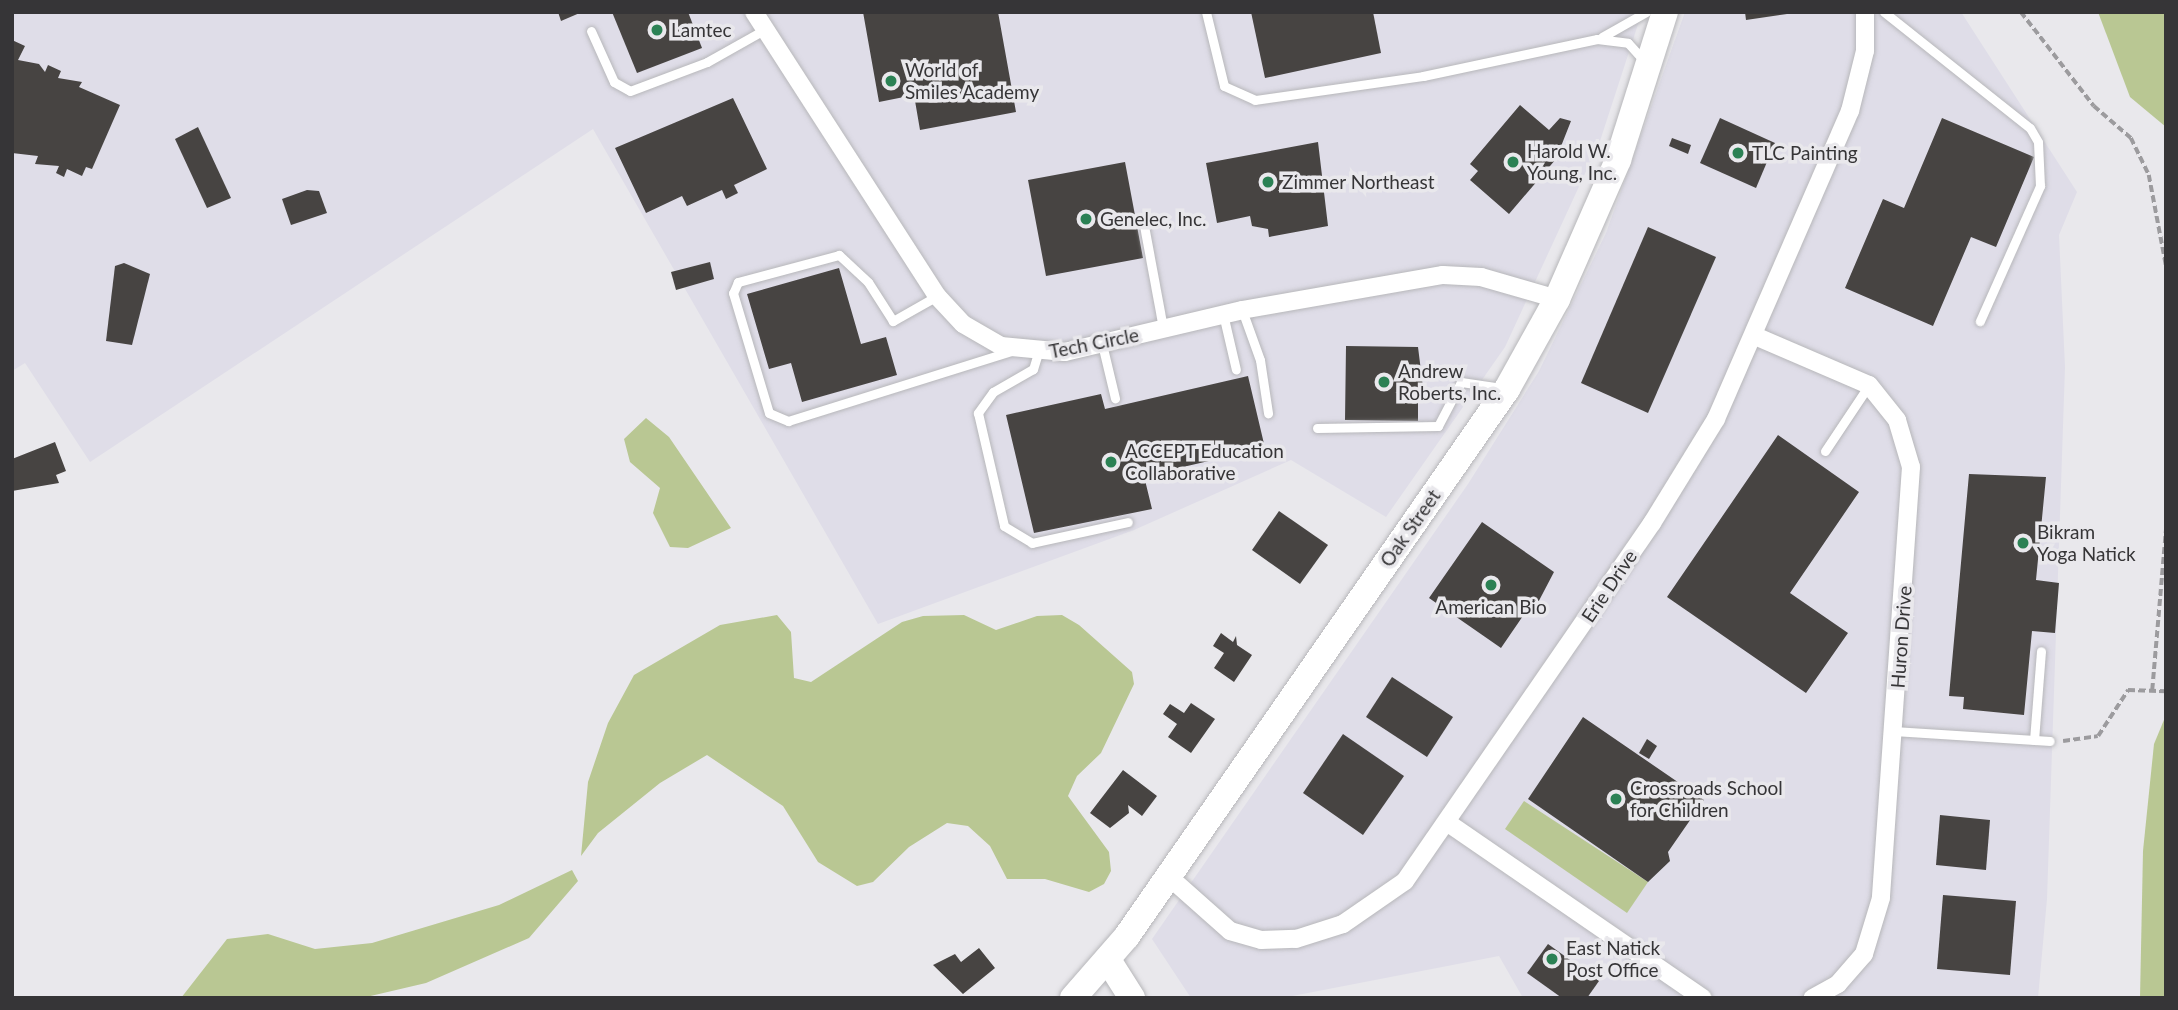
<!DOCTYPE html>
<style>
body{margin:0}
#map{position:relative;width:2178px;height:1010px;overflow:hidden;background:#e9e8ec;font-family:Lato,sans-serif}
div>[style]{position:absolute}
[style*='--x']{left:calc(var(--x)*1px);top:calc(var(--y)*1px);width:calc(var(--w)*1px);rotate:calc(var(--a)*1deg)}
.built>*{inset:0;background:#dfdde8}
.green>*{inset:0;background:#b9c793}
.building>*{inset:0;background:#474442}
.path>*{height:3.5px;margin-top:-1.75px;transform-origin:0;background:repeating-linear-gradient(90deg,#9c9b9e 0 7px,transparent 0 10.5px)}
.roads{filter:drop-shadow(0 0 2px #b7b7ba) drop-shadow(0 0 2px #b7b7ba)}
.lane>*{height:9px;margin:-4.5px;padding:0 4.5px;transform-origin:4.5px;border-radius:4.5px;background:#fff}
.street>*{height:18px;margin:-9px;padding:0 9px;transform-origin:9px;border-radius:9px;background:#fff}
.secondary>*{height:26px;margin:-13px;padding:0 13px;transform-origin:13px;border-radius:13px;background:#fff}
.dots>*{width:19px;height:19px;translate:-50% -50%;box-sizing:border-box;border:4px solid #e9e8ec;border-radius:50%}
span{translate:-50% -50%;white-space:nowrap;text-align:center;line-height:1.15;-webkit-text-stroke:7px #e9e8ec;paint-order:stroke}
.poi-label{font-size:19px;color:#363537}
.left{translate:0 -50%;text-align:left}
.street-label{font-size:19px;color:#363537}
.frame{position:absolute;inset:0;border:14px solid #363537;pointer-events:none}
</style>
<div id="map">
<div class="built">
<i style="clip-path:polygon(12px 12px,1642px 12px,1600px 141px,1505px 347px,1386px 517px,1291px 460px,1134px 530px,878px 624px,593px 129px,90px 462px,25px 363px,12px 371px)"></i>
<i style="clip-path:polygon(1685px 12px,1961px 12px,2077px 192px,2059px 235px,2065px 367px,2047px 899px,2038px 998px,1523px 998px,1499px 956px,1282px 998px,1191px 998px,1152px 939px,1468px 484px,1539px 371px,1606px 233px)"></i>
</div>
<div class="green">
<i style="clip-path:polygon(2098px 12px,2166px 12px,2166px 127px,2130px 97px)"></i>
<i style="clip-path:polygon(646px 418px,669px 437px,731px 528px,688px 548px,670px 547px,653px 513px,660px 488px,630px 462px,624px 439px)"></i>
<i style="clip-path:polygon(777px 615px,791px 632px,794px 678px,811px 682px,902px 622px,923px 616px,964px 615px,996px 630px,1037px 616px,1062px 615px,1079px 625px,1132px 672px,1134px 684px,1101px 753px,1077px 776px,1068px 796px,1109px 852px,1111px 871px,1104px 884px,1089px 892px,1045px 879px,1007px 879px,990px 846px,968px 826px,947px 823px,909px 847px,873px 882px,857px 886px,818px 862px,783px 806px,707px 755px,660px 783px,598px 833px,581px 856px,588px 782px,608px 723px,634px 675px,720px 625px)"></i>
<i style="clip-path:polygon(2166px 715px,2166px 998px,2140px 998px,2143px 851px,2154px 744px)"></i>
<i style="clip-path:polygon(1524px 801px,1648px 882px,1627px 913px,1505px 829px)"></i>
<i style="clip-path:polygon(572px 870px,578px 881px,529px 938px,426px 983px,362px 998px,181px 998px,227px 939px,268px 934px,315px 949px,372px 943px,499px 905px)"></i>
</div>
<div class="building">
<i style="clip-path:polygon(558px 12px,582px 12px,561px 21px)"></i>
<i style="clip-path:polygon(612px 12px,688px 12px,702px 48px,637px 73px)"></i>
<i style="clip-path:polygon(863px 12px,998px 12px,1016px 112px,920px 130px,914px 95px,879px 102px)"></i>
<i style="clip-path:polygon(1251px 12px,1373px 12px,1381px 53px,1265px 78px)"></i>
<i style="clip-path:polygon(1745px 12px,1787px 12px,1787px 14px,1746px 20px)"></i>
<i style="clip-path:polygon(12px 40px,25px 46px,18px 60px,39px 64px,45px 72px,48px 65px,61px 71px,58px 78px,82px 82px,79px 87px,120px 105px,92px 169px,86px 167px,82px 176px,67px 169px,64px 177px,56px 173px,59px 166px,35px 164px,38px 156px,12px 153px)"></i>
<i style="clip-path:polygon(733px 98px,767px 169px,734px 185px,738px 193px,726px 199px,722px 190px,687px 206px,682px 196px,646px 213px,615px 148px)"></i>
<i style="clip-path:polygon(1520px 105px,1549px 130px,1560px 118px,1571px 121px,1556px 159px,1509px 214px,1470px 180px,1478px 171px,1470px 164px)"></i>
<i style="clip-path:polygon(1720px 118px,1775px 143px,1756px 188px,1700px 163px)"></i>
<i style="clip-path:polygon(1942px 118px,2034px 157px,1996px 247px,1971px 237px,1933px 326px,1845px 288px,1883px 199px,1904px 208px)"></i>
<i style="clip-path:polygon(198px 127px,231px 198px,207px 208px,175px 139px)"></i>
<i style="clip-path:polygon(1672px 138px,1691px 145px,1688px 154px,1669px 146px)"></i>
<i style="clip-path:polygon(1318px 142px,1328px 226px,1269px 237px,1268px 229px,1252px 226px,1250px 216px,1217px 223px,1206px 163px)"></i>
<i style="clip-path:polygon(1125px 162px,1143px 258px,1046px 276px,1028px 180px)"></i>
<i style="clip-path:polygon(307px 190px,319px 191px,327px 213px,291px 225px,282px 199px)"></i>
<i style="clip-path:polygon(1648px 227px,1716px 257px,1648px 413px,1581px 383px)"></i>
<i style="clip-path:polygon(710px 262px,714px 279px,676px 290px,671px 272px)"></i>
<i style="clip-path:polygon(124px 263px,150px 274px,132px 345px,106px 341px,115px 266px)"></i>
<i style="clip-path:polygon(839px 268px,861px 344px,886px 337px,897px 375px,802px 402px,791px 363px,769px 369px,747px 294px)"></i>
<i style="clip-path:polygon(1346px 346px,1418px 347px,1423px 387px,1418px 387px,1418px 421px,1345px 420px)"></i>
<i style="clip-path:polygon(1248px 376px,1265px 448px,1144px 476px,1152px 509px,1034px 533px,1006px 415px,1101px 394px,1105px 409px)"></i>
<i style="clip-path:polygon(1778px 435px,1859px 492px,1790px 593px,1848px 633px,1806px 693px,1667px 597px)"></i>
<i style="clip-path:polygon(55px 442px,66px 471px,56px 475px,59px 483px,12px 491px,12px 459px)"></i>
<i style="clip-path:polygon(1969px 474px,2046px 477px,2036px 580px,2059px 583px,2055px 633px,2032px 631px,2024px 715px,1963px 709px,1964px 697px,1949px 696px)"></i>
<i style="clip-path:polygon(1279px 511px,1328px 545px,1300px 584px,1252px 550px)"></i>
<i style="clip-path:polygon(1482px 522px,1554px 572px,1532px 614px,1527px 610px,1501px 648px,1429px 598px)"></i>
<i style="clip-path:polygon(1221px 633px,1233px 642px,1236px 636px,1237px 645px,1252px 655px,1234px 682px,1214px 668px,1224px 653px,1213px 646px)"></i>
<i style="clip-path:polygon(1392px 677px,1453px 717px,1427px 757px,1366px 717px)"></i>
<i style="clip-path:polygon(1191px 703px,1215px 719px,1191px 753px,1168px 737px,1177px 724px,1163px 714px,1170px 704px,1184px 713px)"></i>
<i style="clip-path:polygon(1583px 717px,1704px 800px,1668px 852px,1670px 861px,1648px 882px,1528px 799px)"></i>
<i style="clip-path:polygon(1343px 734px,1404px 776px,1363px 835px,1303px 793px)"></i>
<i style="clip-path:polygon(1647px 739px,1657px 746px,1649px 759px,1639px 753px)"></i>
<i style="clip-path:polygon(1123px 770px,1157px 796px,1142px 816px,1128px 805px,1129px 813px,1110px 828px,1090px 813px)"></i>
<i style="clip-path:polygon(1940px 815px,1990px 820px,1986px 870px,1936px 865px)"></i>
<i style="clip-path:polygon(1943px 895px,2016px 901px,2010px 975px,1937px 969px)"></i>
<i style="clip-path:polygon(1548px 944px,1599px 981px,1587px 998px,1562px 998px,1527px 973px)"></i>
<i style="clip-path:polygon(979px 948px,995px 968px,963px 994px,933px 965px,955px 954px,961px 962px)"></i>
</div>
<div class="path">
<i style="--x:2021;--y:12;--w:119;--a:52.2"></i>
<i style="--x:2094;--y:106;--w:49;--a:40.9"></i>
<i style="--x:2131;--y:138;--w:41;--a:64.1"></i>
<i style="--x:2149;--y:175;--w:92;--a:79.3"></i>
<i style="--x:2152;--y:690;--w:163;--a:-85.1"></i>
<i style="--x:2063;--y:741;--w:35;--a:-8"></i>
<i style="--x:2098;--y:736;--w:55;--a:-56.9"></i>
<i style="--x:2128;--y:690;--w:38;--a:2"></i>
</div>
<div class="roads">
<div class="lane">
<i style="--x:1206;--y:12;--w:76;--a:76.3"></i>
<i style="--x:1224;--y:86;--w:34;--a:24"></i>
<i style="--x:1255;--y:100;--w:170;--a:-8.1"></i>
<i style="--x:1423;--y:76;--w:178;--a:-12"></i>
<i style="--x:1597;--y:39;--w:31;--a:7"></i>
<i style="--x:1628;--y:43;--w:24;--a:48"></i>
<i style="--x:1884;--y:12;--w:186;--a:38.5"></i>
<i style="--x:2030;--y:128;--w:16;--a:60"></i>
<i style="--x:2038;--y:142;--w:44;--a:87.4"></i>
<i style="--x:2040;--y:186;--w:148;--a:114"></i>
<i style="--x:591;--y:31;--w:56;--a:65.7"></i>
<i style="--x:614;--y:82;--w:18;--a:29"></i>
<i style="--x:630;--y:91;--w:82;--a:-20.6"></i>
<i style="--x:707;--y:62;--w:65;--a:-29.3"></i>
<i style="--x:1602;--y:37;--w:51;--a:-29.6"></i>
<i style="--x:1143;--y:220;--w:110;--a:79.5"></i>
<i style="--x:937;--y:296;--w:51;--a:150.4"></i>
<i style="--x:893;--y:321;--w:46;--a:-122.7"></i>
<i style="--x:868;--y:282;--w:40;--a:-137"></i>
<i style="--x:839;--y:255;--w:105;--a:165"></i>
<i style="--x:738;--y:282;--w:12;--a:114"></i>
<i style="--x:733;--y:293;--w:125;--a:73.3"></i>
<i style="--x:769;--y:413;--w:21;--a:23"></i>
<i style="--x:788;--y:421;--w:235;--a:-17.4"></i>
<i style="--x:1242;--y:310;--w:53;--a:70.2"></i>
<i style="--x:1260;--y:360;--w:54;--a:81.4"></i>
<i style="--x:1223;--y:314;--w:57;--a:76.9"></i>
<i style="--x:1102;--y:344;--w:56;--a:76.5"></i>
<i style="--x:1038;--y:353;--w:17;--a:107"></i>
<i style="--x:1033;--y:369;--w:46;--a:150.1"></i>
<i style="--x:993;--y:392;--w:26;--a:126"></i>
<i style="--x:978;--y:413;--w:116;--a:77"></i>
<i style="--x:1004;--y:526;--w:33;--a:31"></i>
<i style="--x:1032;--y:543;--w:98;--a:-12.3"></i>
<i style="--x:1317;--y:428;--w:121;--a:-0.9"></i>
<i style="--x:1438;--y:426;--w:50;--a:-62.4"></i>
<i style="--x:1461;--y:382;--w:41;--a:8.3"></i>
<i style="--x:1825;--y:451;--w:79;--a:-56.3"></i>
<i style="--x:1894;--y:731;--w:156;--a:3.7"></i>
<i style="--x:2034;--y:740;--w:89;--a:-85.5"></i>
</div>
<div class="street">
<i style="--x:754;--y:12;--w:338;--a:57.2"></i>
<i style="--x:937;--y:296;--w:38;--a:47"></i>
<i style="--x:963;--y:324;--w:44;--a:30.1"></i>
<i style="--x:1001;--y:346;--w:64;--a:5.4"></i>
<i style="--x:1065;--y:352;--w:182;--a:-13.3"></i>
<i style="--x:1242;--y:310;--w:204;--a:-9.9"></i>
<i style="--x:1443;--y:275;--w:38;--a:3"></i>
<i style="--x:1481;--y:277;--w:79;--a:16.1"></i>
<i style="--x:1755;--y:336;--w:124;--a:23.3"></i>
<i style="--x:1869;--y:385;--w:45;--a:51.3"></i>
<i style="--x:1897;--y:420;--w:49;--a:73.4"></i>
<i style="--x:1911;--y:467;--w:432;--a:94"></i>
<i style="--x:1881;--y:898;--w:59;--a:106.9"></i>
<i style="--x:1864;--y:954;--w:40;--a:131"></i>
<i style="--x:1838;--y:984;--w:29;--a:151"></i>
<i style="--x:1448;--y:823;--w:309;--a:34.5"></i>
<i style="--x:1167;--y:875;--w:84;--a:41.6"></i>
<i style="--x:1230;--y:931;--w:32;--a:16"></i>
<i style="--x:1261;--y:940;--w:35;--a:-2"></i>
<i style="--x:1296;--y:939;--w:49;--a:-17.7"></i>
<i style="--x:1343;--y:924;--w:75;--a:-34.7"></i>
<i style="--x:1405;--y:881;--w:435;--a:-55.4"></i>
<i style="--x:1652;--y:523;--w:122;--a:-58.4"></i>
<i style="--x:1716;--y:419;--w:336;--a:-66.5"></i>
<i style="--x:1850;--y:111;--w:62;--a:-76"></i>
<i style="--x:1865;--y:51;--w:39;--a:-90"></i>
</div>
<div class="secondary">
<i style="--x:1108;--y:960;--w:45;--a:57.7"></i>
<i style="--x:1073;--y:998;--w:82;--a:-48.9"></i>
<i style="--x:1127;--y:936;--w:666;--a:-55.21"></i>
<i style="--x:1507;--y:389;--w:103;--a:-60.9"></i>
<i style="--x:1557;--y:299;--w:152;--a:-66.3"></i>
<i style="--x:1618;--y:160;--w:155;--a:-72.4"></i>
</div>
</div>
<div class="dots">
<i style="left:657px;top:30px;background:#2b8154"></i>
<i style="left:891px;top:81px;background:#2b8154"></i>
<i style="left:1738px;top:153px;background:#2b8154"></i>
<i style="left:1513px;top:162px;background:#2b8154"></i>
<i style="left:1268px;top:182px;background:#2b8154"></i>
<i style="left:1086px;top:219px;background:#2b8154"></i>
<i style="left:1384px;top:382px;background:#2b8154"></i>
<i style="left:1111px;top:462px;background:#2b8154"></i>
<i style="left:2023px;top:543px;background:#2b8154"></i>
<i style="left:1491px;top:585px;background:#2b8154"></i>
<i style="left:1616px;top:799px;background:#2b8154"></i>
<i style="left:1552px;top:959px;background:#2b8154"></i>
</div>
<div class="poi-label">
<span class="left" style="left:671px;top:30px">Lamtec</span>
<span class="left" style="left:905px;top:81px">World of<br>Smiles Academy</span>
<span class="left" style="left:1527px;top:162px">Harold W.<br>Young, Inc.</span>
<span class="left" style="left:1752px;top:153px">TLC Painting</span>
<span class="left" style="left:1282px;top:182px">Zimmer Northeast</span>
<span class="left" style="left:1100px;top:219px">Genelec, Inc.</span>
<span class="left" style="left:1398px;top:382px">Andrew<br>Roberts, Inc.</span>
<span class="left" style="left:1125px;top:462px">ACCEPT Education<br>Collaborative</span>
<span class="left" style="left:2037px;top:543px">Bikram<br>Yoga Natick</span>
<span style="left:1491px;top:607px">American Bio</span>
<span class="left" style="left:1630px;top:799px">Crossroads School<br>for Children</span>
<span class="left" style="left:1566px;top:959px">East Natick<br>Post Office</span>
</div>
<div class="street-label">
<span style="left:1094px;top:343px;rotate:-11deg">Tech Circle</span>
<span style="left:1410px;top:528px;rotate:-55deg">Oak Street</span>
<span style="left:1609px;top:586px;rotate:-56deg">Erie Drive</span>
<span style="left:1901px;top:637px;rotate:-86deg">Huron Drive</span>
</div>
<div class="frame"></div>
</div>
